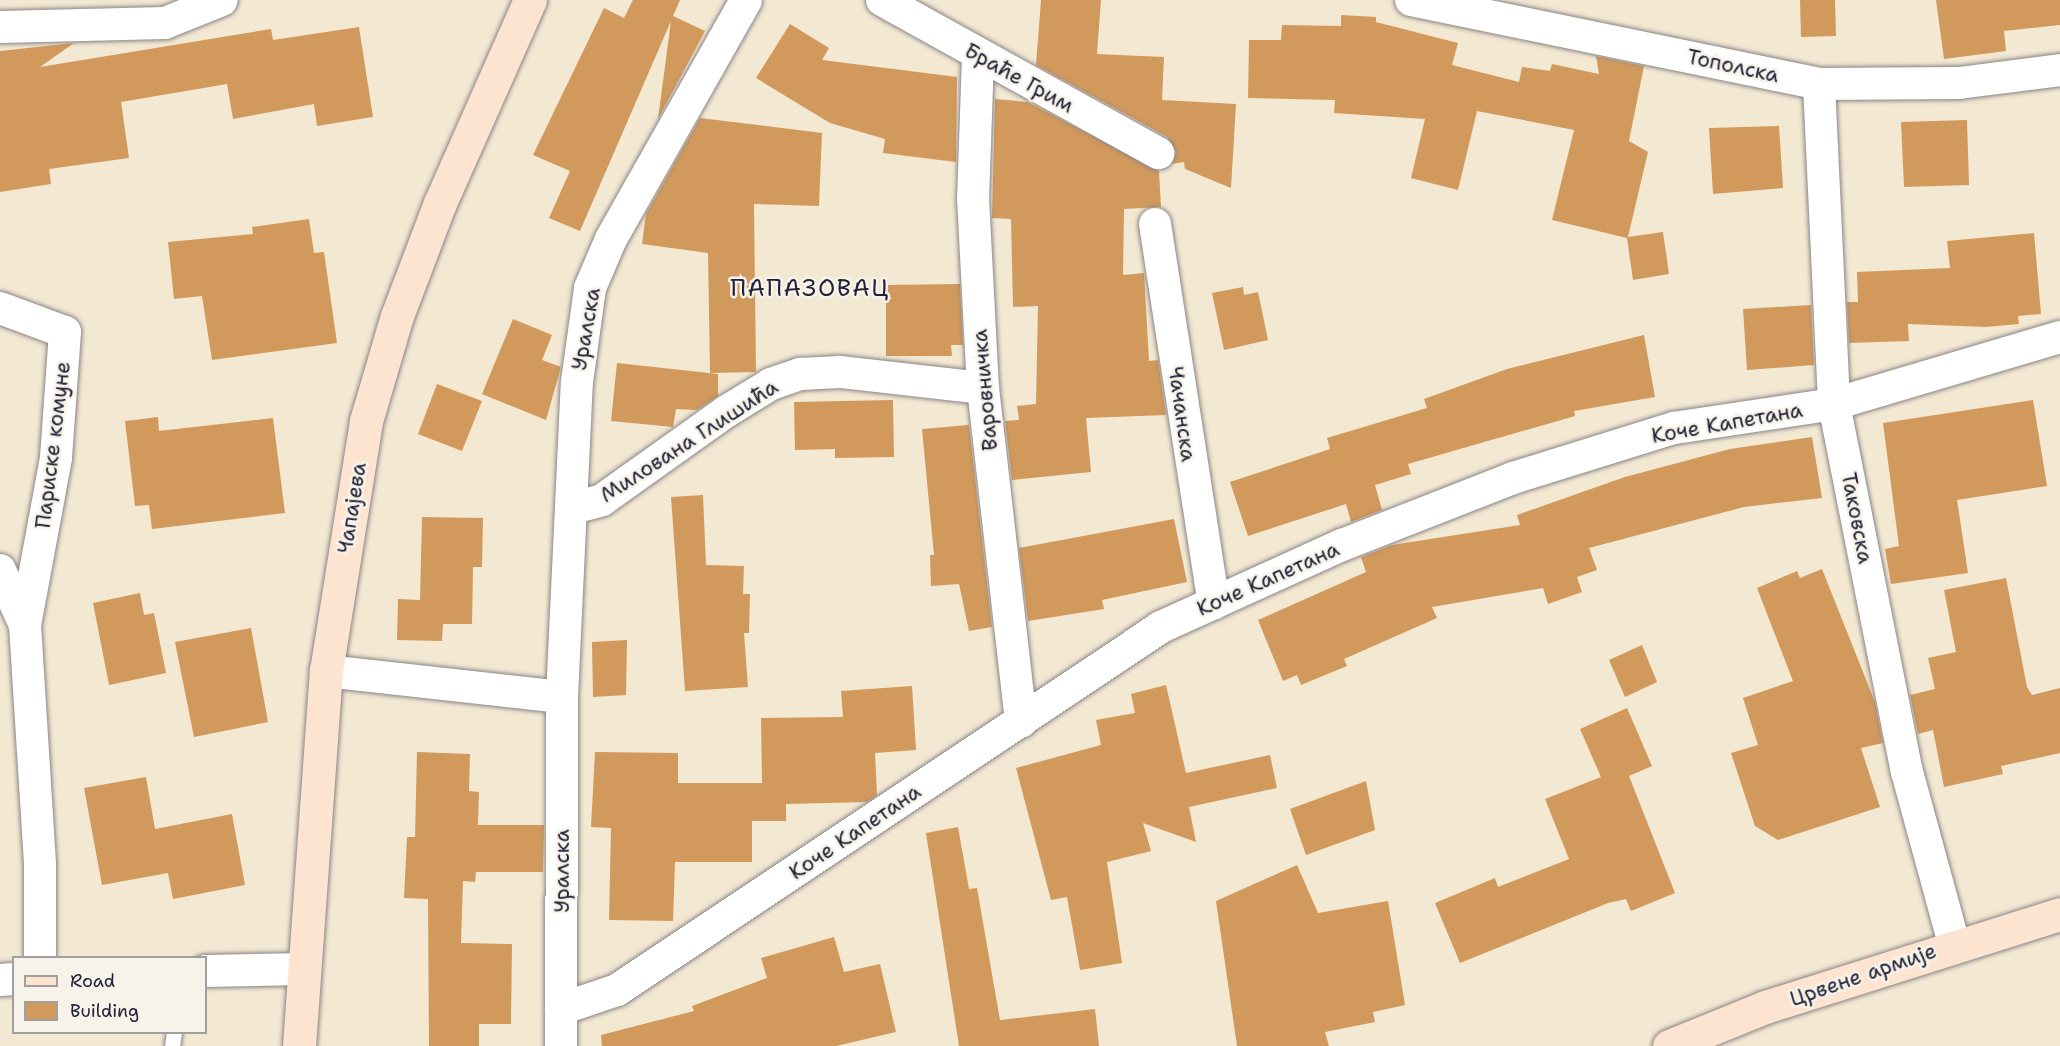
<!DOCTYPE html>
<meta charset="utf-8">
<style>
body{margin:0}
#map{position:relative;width:2060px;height:1046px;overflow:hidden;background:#f3e8d2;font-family:"Shantell Sans",sans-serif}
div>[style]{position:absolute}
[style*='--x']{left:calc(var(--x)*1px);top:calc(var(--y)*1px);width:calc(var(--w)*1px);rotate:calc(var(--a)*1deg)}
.building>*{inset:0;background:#d2995c}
.roads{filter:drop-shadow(0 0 2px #8a8586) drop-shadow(0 0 2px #8a8586)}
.lane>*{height:15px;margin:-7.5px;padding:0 7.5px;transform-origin:7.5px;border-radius:7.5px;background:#fff}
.street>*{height:32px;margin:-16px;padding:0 16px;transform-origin:16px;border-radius:16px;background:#fff}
.secondary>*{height:33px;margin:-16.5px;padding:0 16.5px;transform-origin:16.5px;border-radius:16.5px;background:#fde4d1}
span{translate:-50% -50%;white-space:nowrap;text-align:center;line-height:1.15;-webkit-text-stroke:5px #f7f3e8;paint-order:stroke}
.street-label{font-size:21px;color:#22223b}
.quarter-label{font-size:24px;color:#22223b;letter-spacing:1.5px}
.legend{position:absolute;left:12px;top:956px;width:195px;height:78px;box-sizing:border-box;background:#f7f3e8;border:2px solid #a29fa3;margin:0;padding:8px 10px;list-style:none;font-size:18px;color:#22223b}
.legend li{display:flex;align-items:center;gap:12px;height:30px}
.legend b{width:30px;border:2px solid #a29fa3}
</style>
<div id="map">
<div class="building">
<i style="clip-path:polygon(633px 0,680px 0,673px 16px,705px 31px,658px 119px,671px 21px,580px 231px,549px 218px,570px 171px,533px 155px,604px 8px,624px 18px)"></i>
<i style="clip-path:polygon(1041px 0,1101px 0,1097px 54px,1164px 57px,1162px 100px,1236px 104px,1231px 188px,1185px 169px,1184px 162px,1172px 164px,1176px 152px,1167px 137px,1036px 65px)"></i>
<i style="clip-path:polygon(1800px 0,1835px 0,1836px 36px,1801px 37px)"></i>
<i style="clip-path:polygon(1936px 0,2060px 0,2060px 25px,2004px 31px,2006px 51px,1944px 59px)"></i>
<i style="clip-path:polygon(1341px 15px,1376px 17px,1376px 22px,1458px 43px,1452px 65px,1519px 82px,1522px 67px,1550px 71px,1552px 64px,1599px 74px,1596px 56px,1644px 66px,1629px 141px,1648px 152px,1628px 237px,1663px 232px,1669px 274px,1633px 280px,1627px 238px,1552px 220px,1574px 130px,1477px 111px,1458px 190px,1411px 178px,1425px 119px,1334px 113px,1335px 100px,1248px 98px,1249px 40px,1281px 40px,1282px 25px,1341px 26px)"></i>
<i style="clip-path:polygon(790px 24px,829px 48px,822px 60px,957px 77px,956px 162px,883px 153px,885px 139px,830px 123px,756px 78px)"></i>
<i style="clip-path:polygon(359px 27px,373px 117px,317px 126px,314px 104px,233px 119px,227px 84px,121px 102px,129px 158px,49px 169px,51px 184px,0 192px,0 51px,74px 43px,40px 67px,271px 29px,273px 40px)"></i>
<i style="clip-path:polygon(995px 99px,1028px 102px,1159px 171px,1161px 207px,1124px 209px,1123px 275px,1144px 273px,1149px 361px,1158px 360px,1166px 415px,1086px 418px,1091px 472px,1012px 480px,1005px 421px,1019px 420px,1017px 406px,1036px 404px,1038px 306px,1013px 307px,1011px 219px,992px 218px)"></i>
<i style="clip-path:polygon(700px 118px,822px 133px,819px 206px,754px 204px,756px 372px,710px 373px,708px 253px,642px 244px,646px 214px)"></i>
<i style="clip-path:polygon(1967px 120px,1969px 185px,1904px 187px,1901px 122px)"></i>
<i style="clip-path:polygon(1779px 126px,1783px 188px,1713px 194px,1709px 128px)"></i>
<i style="clip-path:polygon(309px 219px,314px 253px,324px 252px,337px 343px,212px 360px,202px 296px,174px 299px,168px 242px,253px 234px,252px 227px)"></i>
<i style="clip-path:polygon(2034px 233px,2041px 314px,2018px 316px,2019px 324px,1986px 327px,1908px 324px,1909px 341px,1849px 343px,1847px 302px,1858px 302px,1857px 272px,1950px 268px,1947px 241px)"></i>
<i style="clip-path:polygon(960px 284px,963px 345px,951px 345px,952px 356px,886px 356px,886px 285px)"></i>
<i style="clip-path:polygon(1243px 287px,1244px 295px,1258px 292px,1268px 340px,1224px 350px,1212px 293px)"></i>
<i style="clip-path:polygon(1811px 305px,1814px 365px,1747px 370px,1743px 309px)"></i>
<i style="clip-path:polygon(513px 319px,552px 335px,542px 360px,561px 367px,546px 420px,482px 394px)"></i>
<i style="clip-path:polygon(1644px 335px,1655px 397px,1574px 411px,1575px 416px,1408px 464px,1411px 474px,1375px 485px,1382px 510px,1351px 522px,1346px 504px,1248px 536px,1230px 482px,1330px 449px,1327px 438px,1427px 408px,1424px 399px,1507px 369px)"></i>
<i style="clip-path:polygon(617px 363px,718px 374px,718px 396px,697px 410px,676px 409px,673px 427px,611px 421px)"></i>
<i style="clip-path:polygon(437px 384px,482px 401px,462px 451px,418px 434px)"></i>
<i style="clip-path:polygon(893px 400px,894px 457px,835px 458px,835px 449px,795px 450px,794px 402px)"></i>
<i style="clip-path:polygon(2033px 400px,2047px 486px,1957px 500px,1968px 573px,1891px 584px,1885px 549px,1899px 546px,1883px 423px)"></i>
<i style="clip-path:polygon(158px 417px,159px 431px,273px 418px,285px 513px,152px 529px,149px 505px,135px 506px,125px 421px)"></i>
<i style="clip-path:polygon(969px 425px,992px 627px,969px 631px,959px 584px,931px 586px,930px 555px,934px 555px,922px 429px)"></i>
<i style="clip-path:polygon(1812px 437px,1822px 498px,1744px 507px,1589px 548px,1597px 570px,1577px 577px,1582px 592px,1548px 604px,1543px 588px,1432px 607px,1437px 618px,1344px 659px,1347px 666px,1301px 685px,1297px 675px,1283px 681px,1258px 620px,1366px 572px,1361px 557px,1392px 545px,1520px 525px,1517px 515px,1625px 477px,1730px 449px)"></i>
<i style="clip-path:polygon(703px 495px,706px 565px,744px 566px,743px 594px,750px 594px,749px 633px,744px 633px,748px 687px,685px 691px,671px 497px)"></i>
<i style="clip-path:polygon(422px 517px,483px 518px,482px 567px,473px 567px,472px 624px,443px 624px,442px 641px,397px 640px,398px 599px,420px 600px)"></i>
<i style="clip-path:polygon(1174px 519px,1187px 582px,1102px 600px,1104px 609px,1028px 621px,1019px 548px)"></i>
<i style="clip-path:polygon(1822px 569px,1875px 702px,1883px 743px,1861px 748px,1880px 807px,1778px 840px,1755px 826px,1731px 753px,1758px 745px,1743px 698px,1793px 681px,1757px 588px,1797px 571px,1800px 578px)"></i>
<i style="clip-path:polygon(2006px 578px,2027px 687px,2032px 695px,2060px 688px,2060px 753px,2001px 766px,2003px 774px,1944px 787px,1933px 730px,1918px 734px,1910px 695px,1935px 689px,1928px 658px,1956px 652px,1944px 590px)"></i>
<i style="clip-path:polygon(140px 593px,144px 615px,154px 613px,166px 673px,109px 685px,93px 603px)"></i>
<i style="clip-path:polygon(251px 628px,268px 722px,194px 737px,175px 642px)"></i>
<i style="clip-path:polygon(627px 640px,626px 695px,593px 697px,592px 642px)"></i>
<i style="clip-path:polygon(1642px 645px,1657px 682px,1625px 697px,1609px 660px)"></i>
<i style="clip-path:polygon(1166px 685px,1186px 773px,1270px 755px,1277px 788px,1189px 807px,1196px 842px,1143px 823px,1151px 851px,1107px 862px,1122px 963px,1080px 970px,1067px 897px,1051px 900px,1016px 768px,1101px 745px,1096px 720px,1135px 713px,1131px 694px)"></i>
<i style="clip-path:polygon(912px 686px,916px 750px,875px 753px,877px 795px,867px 802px,786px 804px,786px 821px,752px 821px,752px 862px,675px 862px,673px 921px,609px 920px,611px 828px,591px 827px,595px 752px,678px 753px,678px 783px,762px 783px,761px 718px,843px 717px,841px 691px)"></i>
<i style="clip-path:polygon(1627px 708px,1652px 766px,1629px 776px,1675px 893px,1631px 911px,1626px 899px,1608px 903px,1460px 963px,1435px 903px,1495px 878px,1498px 887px,1569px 859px,1545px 799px,1601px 777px,1580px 729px)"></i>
<i style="clip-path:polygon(417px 752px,470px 754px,469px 791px,479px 792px,478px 825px,544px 825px,543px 872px,476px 872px,475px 882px,463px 881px,461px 943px,512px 944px,511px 1024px,479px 1024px,479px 1046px,429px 1046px,428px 899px,404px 898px,407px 837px,415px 837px)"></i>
<i style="clip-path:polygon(146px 777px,155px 829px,232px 814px,245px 885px,173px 899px,168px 873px,102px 885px,84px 788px)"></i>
<i style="clip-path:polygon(1366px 781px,1375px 830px,1306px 855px,1290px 809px)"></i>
<i style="clip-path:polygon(958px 827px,969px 889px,977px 888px,1000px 1020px,1095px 1009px,1099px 1046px,959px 1046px,926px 833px)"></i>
<i style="clip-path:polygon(1297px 865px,1318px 913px,1388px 901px,1405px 1005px,1373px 1012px,1375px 1022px,1325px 1032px,1329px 1046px,1237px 1046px,1216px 901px)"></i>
<i style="clip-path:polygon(834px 937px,844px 972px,880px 964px,896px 1032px,836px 1046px,602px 1046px,601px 1035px,694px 1011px,692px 1006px,767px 978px,761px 958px)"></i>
</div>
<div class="roads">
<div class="lane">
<i style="--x:172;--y:1046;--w:14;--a:-82"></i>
</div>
<div class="street">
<i style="--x:882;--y:0;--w:316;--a:29"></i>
<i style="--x:1411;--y:0;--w:417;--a:11.6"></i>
<i style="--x:1819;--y:84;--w:140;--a:-0.4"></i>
<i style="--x:1959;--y:83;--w:102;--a:-7.3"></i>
<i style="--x:0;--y:27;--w:165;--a:-1.4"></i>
<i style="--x:165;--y:23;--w:61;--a:-22"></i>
<i style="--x:978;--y:57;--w:141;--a:92"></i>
<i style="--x:973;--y:198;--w:190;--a:87"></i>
<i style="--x:983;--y:388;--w:336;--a:83.5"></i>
<i style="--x:1819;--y:84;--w:320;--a:87.3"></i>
<i style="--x:1834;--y:404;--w:375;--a:78.8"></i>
<i style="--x:1907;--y:772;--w:178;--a:74.7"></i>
<i style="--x:1155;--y:224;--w:384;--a:81.2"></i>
<i style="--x:0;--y:308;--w:69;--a:20.3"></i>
<i style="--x:65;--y:332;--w:126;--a:94.1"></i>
<i style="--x:56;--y:458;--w:170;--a:100.5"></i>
<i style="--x:25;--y:625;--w:239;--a:86.4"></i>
<i style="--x:40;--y:864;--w:94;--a:90"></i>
<i style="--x:573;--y:508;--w:30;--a:-15"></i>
<i style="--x:602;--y:500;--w:153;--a:-35.5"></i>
<i style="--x:727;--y:411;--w:52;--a:-31.5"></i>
<i style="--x:771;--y:384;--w:31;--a:-19"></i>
<i style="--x:800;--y:374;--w:40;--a:-2.9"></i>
<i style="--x:840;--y:372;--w:144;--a:6.4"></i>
<i style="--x:0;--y:570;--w:60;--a:65.6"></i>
<i style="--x:326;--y:671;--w:237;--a:6.3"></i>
<i style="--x:562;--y:697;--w:315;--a:-87.3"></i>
<i style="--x:577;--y:382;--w:95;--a:-82.1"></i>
<i style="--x:590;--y:288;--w:53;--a:-66.8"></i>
<i style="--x:611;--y:239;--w:274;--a:-60.5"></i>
<i style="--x:206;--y:971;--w:98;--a:-1.2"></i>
<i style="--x:0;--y:980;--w:14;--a:-4"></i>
<i style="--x:561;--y:1009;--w:59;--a:-18.7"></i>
<i style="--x:617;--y:990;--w:654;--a:-33.71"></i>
<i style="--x:1161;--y:627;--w:199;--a:-24.4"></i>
<i style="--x:1342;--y:545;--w:184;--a:-21.4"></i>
<i style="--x:1513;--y:478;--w:169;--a:-17.3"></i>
<i style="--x:1674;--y:428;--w:162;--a:-8.5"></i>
<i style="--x:1834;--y:404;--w:236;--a:-16.5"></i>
<i style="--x:561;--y:1046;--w:349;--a:-89.8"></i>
</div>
<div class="secondary">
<i style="--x:299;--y:1046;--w:376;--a:-85.9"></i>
<i style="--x:326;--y:671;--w:253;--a:-80.9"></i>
<i style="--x:366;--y:421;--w:109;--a:-73.6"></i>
<i style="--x:397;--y:316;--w:121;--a:-69.2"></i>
<i style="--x:440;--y:203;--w:222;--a:-66.1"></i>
<i style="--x:1669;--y:1046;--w:104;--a:-22.1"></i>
<i style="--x:1765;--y:1007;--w:309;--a:-17.5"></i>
</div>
</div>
<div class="street-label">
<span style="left:1733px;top:66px;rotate:12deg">Тополска</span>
<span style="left:1019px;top:78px;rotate:29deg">Браће Грим</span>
<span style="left:586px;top:329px;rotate:-80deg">Уралска</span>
<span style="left:985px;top:390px;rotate:-95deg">Варовничка</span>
<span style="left:1182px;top:414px;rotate:82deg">Чачанска</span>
<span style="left:1727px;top:423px;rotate:-10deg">Коче Капетана</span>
<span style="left:689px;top:441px;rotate:-33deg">Милована Глишића</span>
<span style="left:53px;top:445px;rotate:-83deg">Париске комуне</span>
<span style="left:352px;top:508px;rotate:-81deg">Чапајева</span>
<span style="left:1857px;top:518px;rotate:79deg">Таковска</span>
<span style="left:1268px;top:579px;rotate:-24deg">Коче Капетана</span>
<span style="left:855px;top:832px;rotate:-34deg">Коче Капетана</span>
<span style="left:562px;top:871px;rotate:-90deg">Уралска</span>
<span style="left:1863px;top:975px;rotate:-19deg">Црвене армије</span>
</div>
<div class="quarter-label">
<span style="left:810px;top:289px">ПАПАЗОВАЦ</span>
</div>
<ul class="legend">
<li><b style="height:8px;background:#fde4d1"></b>Road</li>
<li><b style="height:16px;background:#d2995c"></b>Building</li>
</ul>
</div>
